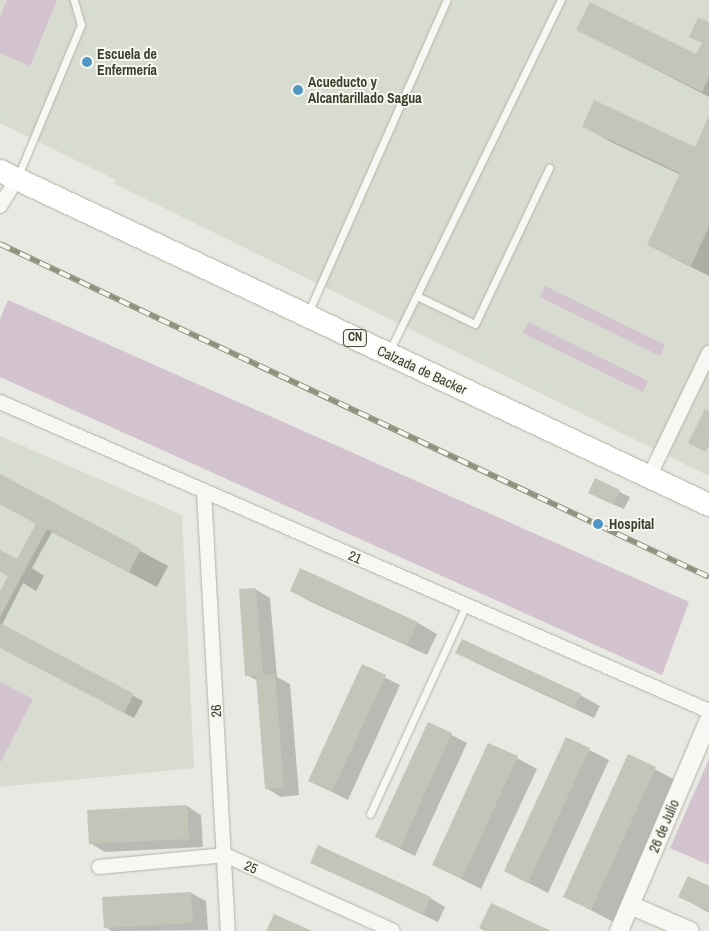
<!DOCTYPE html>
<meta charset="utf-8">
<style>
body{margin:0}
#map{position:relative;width:709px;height:931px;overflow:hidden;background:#e8e9e2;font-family:"Archivo Narrow",sans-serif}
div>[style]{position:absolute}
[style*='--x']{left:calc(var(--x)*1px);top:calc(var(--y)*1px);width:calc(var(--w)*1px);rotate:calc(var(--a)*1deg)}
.built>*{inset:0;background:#d8dbd0}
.green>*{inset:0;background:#d2c3ce}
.shadow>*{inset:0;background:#0003}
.building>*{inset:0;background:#c3c5b9}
.roads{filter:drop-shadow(0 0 1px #b1b3a7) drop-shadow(0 0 1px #b1b3a7)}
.service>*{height:7px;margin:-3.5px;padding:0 3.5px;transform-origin:3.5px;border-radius:3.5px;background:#f7f8f4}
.minor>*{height:14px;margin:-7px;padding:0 7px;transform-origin:7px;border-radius:7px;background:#f7f8f4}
.tertiary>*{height:18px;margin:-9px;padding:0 9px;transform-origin:9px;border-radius:9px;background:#f7f8f4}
.primary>*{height:22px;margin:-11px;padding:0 11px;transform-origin:11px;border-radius:11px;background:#fff}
.rail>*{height:5.5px;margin-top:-2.75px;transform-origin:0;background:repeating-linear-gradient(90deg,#f6f6f1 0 11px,#8e917c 0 22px);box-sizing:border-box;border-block:1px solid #8e917c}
.dots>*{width:14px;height:14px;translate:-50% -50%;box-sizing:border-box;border:2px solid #f6f6f1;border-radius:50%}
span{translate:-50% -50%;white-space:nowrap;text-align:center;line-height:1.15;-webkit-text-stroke:4px #f6f6f1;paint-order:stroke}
.shield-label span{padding:1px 4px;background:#f6f6f1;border:1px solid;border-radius:4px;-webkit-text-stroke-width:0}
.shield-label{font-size:12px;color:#3c3f2b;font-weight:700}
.poi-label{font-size:14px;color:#3c3f2b;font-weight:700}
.left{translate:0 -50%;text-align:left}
.street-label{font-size:14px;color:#3c3f2b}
</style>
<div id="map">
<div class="built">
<i style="clip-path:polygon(0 0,709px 0,709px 476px,115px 184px,116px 180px,0 123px)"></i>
<i style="clip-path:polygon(0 436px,182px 515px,194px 768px,0 787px)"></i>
</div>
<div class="green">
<i style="clip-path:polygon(7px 0,57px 0,30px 66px,0 53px,0 17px)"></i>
<i style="clip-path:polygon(545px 286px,665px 345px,660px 356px,540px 297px)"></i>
<i style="clip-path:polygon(8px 300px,689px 602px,662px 675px,0 377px,0 319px)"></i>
<i style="clip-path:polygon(528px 322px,648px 381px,643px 392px,523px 333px)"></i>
<i style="clip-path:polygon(0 682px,33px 699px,0 763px)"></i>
<i style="clip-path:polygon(709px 759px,709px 865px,670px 848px)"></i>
</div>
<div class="shadow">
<i style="clip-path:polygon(709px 23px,709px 97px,577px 29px,702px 58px,703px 43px,690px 36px)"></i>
<i style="clip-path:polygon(709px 119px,709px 276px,648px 245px,681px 175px,611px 142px,583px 126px,695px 149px)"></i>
<i style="clip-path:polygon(0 475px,168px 566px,157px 587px,52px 532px,32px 568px,44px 576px,36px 591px,23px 583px,2px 625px,143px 701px,134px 718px,0 647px,0 594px,9px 576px,0 571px,0 551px,18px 561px,38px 524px,0 504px)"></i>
<i style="clip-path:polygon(595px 480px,630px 497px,624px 509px,599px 498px)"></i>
<i style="clip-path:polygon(301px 569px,418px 623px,437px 634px,427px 655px,311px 602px,291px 591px)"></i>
<i style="clip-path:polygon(255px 589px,270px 598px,277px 677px,290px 684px,299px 795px,281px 797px,266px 788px,258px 681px,247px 675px)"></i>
<i style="clip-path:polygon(457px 652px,580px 695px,600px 706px,594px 718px,476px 663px)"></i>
<i style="clip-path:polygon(362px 666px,400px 685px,348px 800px,310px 781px)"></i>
<i style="clip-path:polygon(429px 723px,467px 743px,415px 856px,376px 837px)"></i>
<i style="clip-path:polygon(566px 738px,609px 760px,548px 893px,505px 871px)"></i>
<i style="clip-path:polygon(629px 756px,683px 784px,619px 925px,564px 896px)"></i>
<i style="clip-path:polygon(517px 758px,537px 769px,481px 889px,434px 865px)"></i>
<i style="clip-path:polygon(187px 806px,201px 815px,203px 847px,105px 852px,90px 843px)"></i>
<i style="clip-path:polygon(311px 862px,430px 898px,445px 907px,438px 922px)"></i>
<i style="clip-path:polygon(709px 887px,709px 913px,680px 896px)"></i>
<i style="clip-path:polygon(191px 893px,206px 901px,208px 930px,112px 931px,105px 927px)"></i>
</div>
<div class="building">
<i style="clip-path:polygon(590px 2px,696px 54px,702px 43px,689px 37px,698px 17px,709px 22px,709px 77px,702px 92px,576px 30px)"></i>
<i style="clip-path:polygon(594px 100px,695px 147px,709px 116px,709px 226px,691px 266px,647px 245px,680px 173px,582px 127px)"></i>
<i style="clip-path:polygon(705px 409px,709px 411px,709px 445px,706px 452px,688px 443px)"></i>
<i style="clip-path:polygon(0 474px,141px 549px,129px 572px,47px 529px,0 617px,0 591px,8px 576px,0 572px,0 550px,17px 559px,36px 524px,0 504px)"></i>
<i style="clip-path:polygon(595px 478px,620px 490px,614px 505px,588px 493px)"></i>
<i style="clip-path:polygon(300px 568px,418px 622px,407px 645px,290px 591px)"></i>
<i style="clip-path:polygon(256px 588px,263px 675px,245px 676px,239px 589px)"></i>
<i style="clip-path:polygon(0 623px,134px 694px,124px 713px,0 648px)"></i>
<i style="clip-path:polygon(462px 639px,581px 694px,574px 707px,455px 653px)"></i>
<i style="clip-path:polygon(362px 664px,386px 675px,332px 792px,308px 781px)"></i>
<i style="clip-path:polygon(275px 674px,284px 787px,265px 789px,256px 676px)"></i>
<i style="clip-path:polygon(428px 722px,452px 733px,400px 848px,375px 837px)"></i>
<i style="clip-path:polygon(566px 737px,590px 748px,528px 883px,504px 871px)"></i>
<i style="clip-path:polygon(488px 743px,518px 756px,462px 879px,432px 865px)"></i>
<i style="clip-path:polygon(628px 754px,656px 767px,591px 910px,563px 897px)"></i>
<i style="clip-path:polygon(187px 805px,189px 839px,89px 844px,87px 810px)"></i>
<i style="clip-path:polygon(318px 845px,431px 897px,423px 914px,310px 863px)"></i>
<i style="clip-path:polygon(688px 876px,709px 886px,709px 911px,678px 897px)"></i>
<i style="clip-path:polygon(191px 892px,193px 923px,104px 928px,102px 897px)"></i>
<i style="clip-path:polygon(491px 903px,551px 931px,485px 931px,479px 928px)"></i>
<i style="clip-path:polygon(274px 914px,312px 931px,266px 931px)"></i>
</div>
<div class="roads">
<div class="service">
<i style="--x:18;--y:176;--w:164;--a:-67.4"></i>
<i style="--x:81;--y:25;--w:26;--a:-106"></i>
<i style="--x:417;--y:296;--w:64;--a:25.8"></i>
<i style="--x:475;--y:324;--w:173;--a:-64.6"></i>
<i style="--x:308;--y:313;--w:342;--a:-66.1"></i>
<i style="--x:389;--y:352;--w:392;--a:-64"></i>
<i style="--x:370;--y:814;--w:230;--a:-65.3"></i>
</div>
<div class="minor">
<i style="--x:0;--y:206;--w:32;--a:-58"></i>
<i style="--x:0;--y:402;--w:773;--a:23.55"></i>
<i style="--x:649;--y:477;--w:138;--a:-64.2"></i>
<i style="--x:204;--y:491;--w:441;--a:86.9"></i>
<i style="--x:99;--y:867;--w:127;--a:-5.4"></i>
<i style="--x:225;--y:855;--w:184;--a:24.3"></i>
</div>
<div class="tertiary">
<i style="--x:630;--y:905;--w:65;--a:23.4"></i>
<i style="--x:619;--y:931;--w:229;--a:-66.9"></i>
</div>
<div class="primary">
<i style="--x:0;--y:171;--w:784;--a:25.22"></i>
</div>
</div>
<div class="rail">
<i style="--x:0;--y:244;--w:783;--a:25.16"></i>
</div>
<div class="dots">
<i style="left:87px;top:62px;background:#5196c3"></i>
<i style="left:298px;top:90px;background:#5196c3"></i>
<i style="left:598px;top:524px;background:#5196c3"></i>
</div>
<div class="shield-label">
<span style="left:355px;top:338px">CN</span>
</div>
<div class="poi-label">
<span class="left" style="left:97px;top:62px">Escuela de<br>Enfermería</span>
<span class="left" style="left:308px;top:90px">Acueducto y<br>Alcantarillado Sagua</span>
<span class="left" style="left:609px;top:524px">Hospital</span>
</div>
<div class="street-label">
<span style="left:422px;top:370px;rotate:25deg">Calzada de Backer</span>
<span style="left:355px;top:557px;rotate:24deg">21</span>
<span style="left:216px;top:711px;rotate:-93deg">26</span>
<span style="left:664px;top:826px;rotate:-67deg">26 de Julio</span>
<span style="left:251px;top:867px;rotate:24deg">25</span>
</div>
</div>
